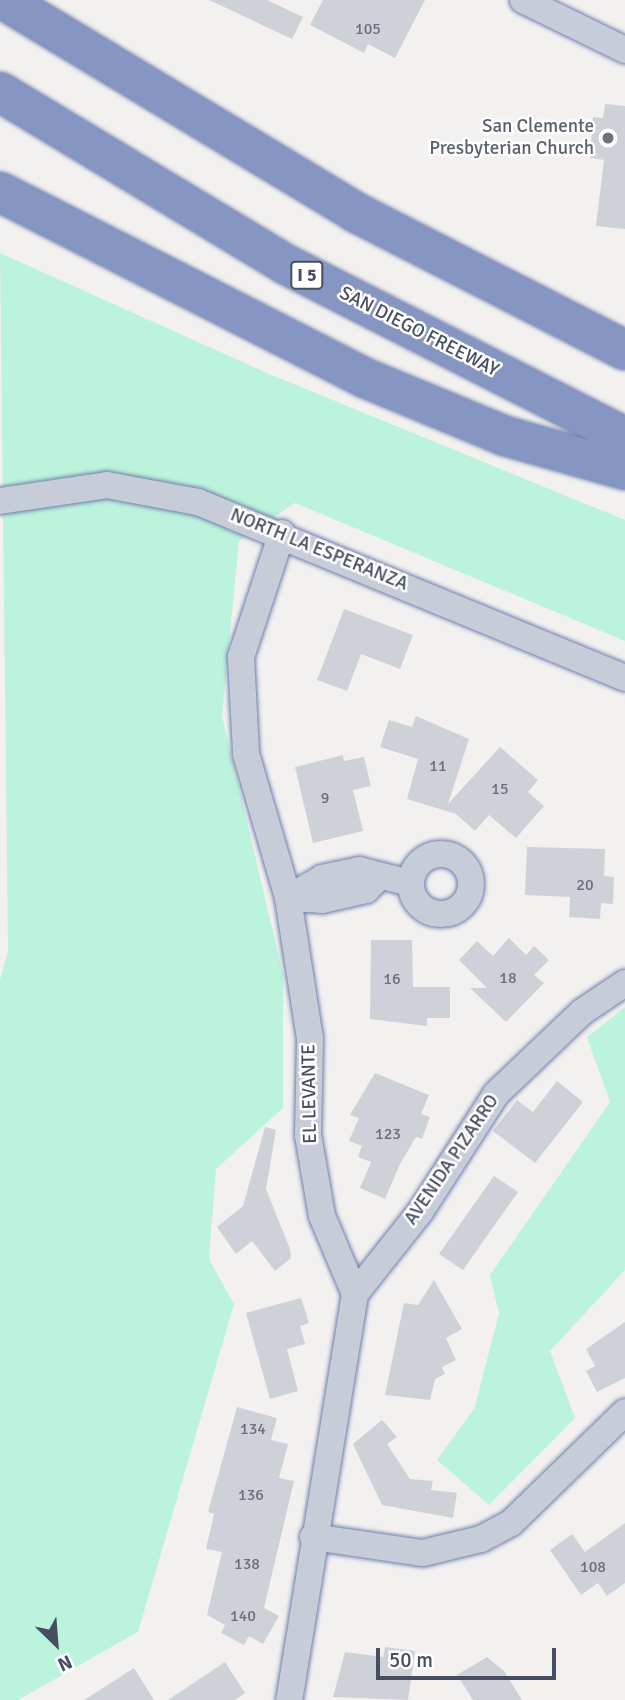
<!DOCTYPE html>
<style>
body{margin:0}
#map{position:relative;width:625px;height:1700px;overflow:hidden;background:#f3f1f0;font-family:Signika,sans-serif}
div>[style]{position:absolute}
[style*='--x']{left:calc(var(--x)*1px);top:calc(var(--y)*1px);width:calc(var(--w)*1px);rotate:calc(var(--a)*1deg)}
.green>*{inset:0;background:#bcf3dd}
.building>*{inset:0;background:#cfd1d8}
.roads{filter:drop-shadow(0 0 2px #7080ae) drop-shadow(0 0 2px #7080ae)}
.minor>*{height:26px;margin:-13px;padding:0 13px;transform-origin:13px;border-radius:13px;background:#c6ccd8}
.minor>.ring{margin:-13px;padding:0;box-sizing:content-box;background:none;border:26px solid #c6ccd8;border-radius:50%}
.highway>*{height:38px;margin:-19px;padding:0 19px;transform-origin:19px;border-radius:19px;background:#8596c2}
.dots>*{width:19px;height:19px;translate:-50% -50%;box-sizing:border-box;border:4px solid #fff;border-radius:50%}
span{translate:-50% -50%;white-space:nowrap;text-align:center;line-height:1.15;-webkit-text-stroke:5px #fff;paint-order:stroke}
.number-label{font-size:16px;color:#696f7d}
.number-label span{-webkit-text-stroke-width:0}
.shield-label span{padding:2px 5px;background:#fff;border:2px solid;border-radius:5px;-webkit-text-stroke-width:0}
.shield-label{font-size:18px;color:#474e5f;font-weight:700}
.worship-label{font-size:19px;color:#5b616d}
.right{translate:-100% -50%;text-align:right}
.street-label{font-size:19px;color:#474e5f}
.north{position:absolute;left:21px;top:1609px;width:70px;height:70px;-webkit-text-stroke:5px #fff;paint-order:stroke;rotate:155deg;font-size:19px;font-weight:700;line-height:28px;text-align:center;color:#474e5f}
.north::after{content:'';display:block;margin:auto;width:24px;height:32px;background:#474e5f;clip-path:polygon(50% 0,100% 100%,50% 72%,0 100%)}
.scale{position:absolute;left:376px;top:1648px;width:180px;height:32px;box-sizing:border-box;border:4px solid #474e5f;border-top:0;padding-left:9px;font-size:21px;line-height:24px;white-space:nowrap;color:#474e5f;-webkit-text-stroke:5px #fff;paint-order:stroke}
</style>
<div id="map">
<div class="green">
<i style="clip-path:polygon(0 253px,267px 373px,625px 520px,625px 641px,295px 503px,239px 541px,222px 716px,283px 974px,283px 1108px,216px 1169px,209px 1259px,234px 1304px,138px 1632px,18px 1700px,0 1700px,0 980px,8px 951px)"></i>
<i style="clip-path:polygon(625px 1007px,625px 1270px,550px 1351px,575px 1418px,489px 1505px,437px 1460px,474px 1409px,499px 1314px,490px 1275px,610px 1102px,587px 1037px)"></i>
</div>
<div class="building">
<i style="clip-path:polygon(209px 0,267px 0,303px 17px,292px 39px)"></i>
<i style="clip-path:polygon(323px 0,425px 0,395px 58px,368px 44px,364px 53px,310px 25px)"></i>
<i style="clip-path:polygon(605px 104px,625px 106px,625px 229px,596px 226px,604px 160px,590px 158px,593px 117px,603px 118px)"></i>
<i style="clip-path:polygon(344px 609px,413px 635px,400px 669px,361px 654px,347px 691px,317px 680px)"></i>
<i style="clip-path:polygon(416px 716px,469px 739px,448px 804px,500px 747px,538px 780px,528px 792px,544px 806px,516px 838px,489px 815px,475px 831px,456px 814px,407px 799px,418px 759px,380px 747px,389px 720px,412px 727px)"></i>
<i style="clip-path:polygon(343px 755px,344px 761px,364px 757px,371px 786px,353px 790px,363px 831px,313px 843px,295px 767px)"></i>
<i style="clip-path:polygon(527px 847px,605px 849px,604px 876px,614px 877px,613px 904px,601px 903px,600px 919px,569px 917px,570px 897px,525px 895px)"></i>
<i style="clip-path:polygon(509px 938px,526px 955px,534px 946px,549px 960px,534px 975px,544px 983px,506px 1022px,470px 988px,487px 988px,459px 960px,477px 941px,493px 956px)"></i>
<i style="clip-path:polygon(371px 940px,412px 940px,413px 987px,450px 987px,450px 1018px,427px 1018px,427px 1026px,370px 1019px)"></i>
<i style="clip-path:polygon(375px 1073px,429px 1095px,421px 1114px,430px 1117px,422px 1139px,416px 1137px,400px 1164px,385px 1199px,360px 1188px,371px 1162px,358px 1157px,362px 1146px,349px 1141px,359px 1118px,350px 1115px)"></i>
<i style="clip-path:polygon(557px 1081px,583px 1102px,535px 1163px,493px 1131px,517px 1100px,533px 1112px)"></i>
<i style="clip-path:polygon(265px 1127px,276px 1130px,266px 1189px,290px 1249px,291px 1258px,275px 1271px,252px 1241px,236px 1254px,217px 1227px,243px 1206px)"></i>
<i style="clip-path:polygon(494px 1176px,518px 1192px,463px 1270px,439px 1254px)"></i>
<i style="clip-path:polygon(434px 1280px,462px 1329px,446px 1338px,456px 1360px,442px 1367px,445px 1374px,435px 1379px,430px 1400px,385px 1395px,404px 1303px,418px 1305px)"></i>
<i style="clip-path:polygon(301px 1298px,309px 1323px,300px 1326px,305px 1344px,287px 1349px,298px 1391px,270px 1399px,246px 1313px)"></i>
<i style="clip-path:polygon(625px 1322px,625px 1378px,597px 1392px,586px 1371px,595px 1366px,586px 1349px)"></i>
<i style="clip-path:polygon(237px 1407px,277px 1418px,271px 1440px,288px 1444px,279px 1478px,294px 1481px,264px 1608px,279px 1616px,263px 1644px,249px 1636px,244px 1645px,221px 1633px,225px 1625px,207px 1615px,222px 1552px,206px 1549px,214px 1514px,208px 1512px)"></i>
<i style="clip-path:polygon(382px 1420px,397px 1437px,387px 1444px,410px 1479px,433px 1481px,431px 1490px,457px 1493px,453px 1518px,382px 1505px,353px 1444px)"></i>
<i style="clip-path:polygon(625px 1523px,625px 1583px,607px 1596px,598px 1583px,581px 1595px,550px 1550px,572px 1534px,585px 1552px)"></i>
<i style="clip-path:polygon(385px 1647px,415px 1651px,408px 1700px,333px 1697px,345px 1652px,383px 1657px)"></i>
<i style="clip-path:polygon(487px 1657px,504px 1671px,522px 1700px,473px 1700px,457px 1675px)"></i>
<i style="clip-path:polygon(225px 1662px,245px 1693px,235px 1700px,168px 1700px)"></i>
<i style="clip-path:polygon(134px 1668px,154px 1700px,84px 1700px)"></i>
</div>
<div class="roads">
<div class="minor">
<i style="--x:523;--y:0;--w:114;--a:26.1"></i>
<i style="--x:0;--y:501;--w:108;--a:-8.5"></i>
<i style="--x:107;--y:485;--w:93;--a:10.6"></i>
<i style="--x:198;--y:502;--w:462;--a:22.4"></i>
<i style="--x:282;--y:533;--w:131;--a:108.3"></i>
<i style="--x:241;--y:657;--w:97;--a:87"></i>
<i style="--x:246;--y:754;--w:150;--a:73.7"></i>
<i style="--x:288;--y:898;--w:142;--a:81.1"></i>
<i style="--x:310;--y:1038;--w:97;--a:91.2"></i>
<i style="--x:308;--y:1135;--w:82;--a:80.2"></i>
<i style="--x:322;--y:1216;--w:85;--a:67.1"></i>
<i style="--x:355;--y:1294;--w:411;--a:99.2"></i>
<i class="ring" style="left:411px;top:854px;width:34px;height:34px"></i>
<i style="--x:288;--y:898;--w:39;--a:-30"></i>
<i style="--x:322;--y:878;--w:38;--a:-12"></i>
<i style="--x:359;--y:870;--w:53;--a:14.3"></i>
<i style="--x:288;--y:898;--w:34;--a:3"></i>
<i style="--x:322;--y:900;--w:45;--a:-12.8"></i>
<i style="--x:366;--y:890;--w:16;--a:-45"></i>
<i style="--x:355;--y:1294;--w:105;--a:-51.6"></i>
<i style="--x:420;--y:1212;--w:140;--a:-57.2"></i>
<i style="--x:496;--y:1094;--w:119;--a:-43.6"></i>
<i style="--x:582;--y:1012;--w:52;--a:-34"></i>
<i style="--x:313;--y:1537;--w:111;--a:8.3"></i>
<i style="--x:423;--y:1553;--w:60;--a:-13.6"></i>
<i style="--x:481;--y:1539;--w:34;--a:-28"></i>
<i style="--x:511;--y:1523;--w:159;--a:-44.2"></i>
</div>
<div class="highway">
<i style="--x:4;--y:0;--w:410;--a:31.1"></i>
<i style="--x:355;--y:212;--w:303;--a:27.1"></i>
<i style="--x:0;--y:92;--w:333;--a:31.1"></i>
<i style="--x:285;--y:264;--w:381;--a:27"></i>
<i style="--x:0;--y:192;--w:410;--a:27"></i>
<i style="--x:365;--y:378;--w:152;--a:22.5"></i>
<i style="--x:505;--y:436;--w:125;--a:15.8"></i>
</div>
</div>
<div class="dots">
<i style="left:608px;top:138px;background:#6b7280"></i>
</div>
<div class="number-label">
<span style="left:368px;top:29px">105</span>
<span style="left:438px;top:766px">11</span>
<span style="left:500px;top:789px">15</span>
<span style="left:325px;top:798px">9</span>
<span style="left:585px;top:885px">20</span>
<span style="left:508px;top:978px">18</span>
<span style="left:392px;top:979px">16</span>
<span style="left:388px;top:1134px">123</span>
<span style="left:253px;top:1429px">134</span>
<span style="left:251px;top:1495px">136</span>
<span style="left:247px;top:1564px">138</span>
<span style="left:593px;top:1567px">108</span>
<span style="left:243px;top:1616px">140</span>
</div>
<div class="shield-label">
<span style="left:307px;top:275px">I 5</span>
</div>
<div class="worship-label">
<span class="right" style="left:594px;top:138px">San Clemente<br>Presbyterian Church</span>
</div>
<div class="street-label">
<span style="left:419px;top:332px;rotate:27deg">SAN DIEGO FREEWAY</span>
<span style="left:319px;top:550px;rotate:22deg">NORTH LA ESPERANZA</span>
<span style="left:310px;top:1094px;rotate:-91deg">EL LEVANTE</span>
<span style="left:452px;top:1160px;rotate:-56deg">AVENIDA PIZARRO</span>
</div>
<div class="north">N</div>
<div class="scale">50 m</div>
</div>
